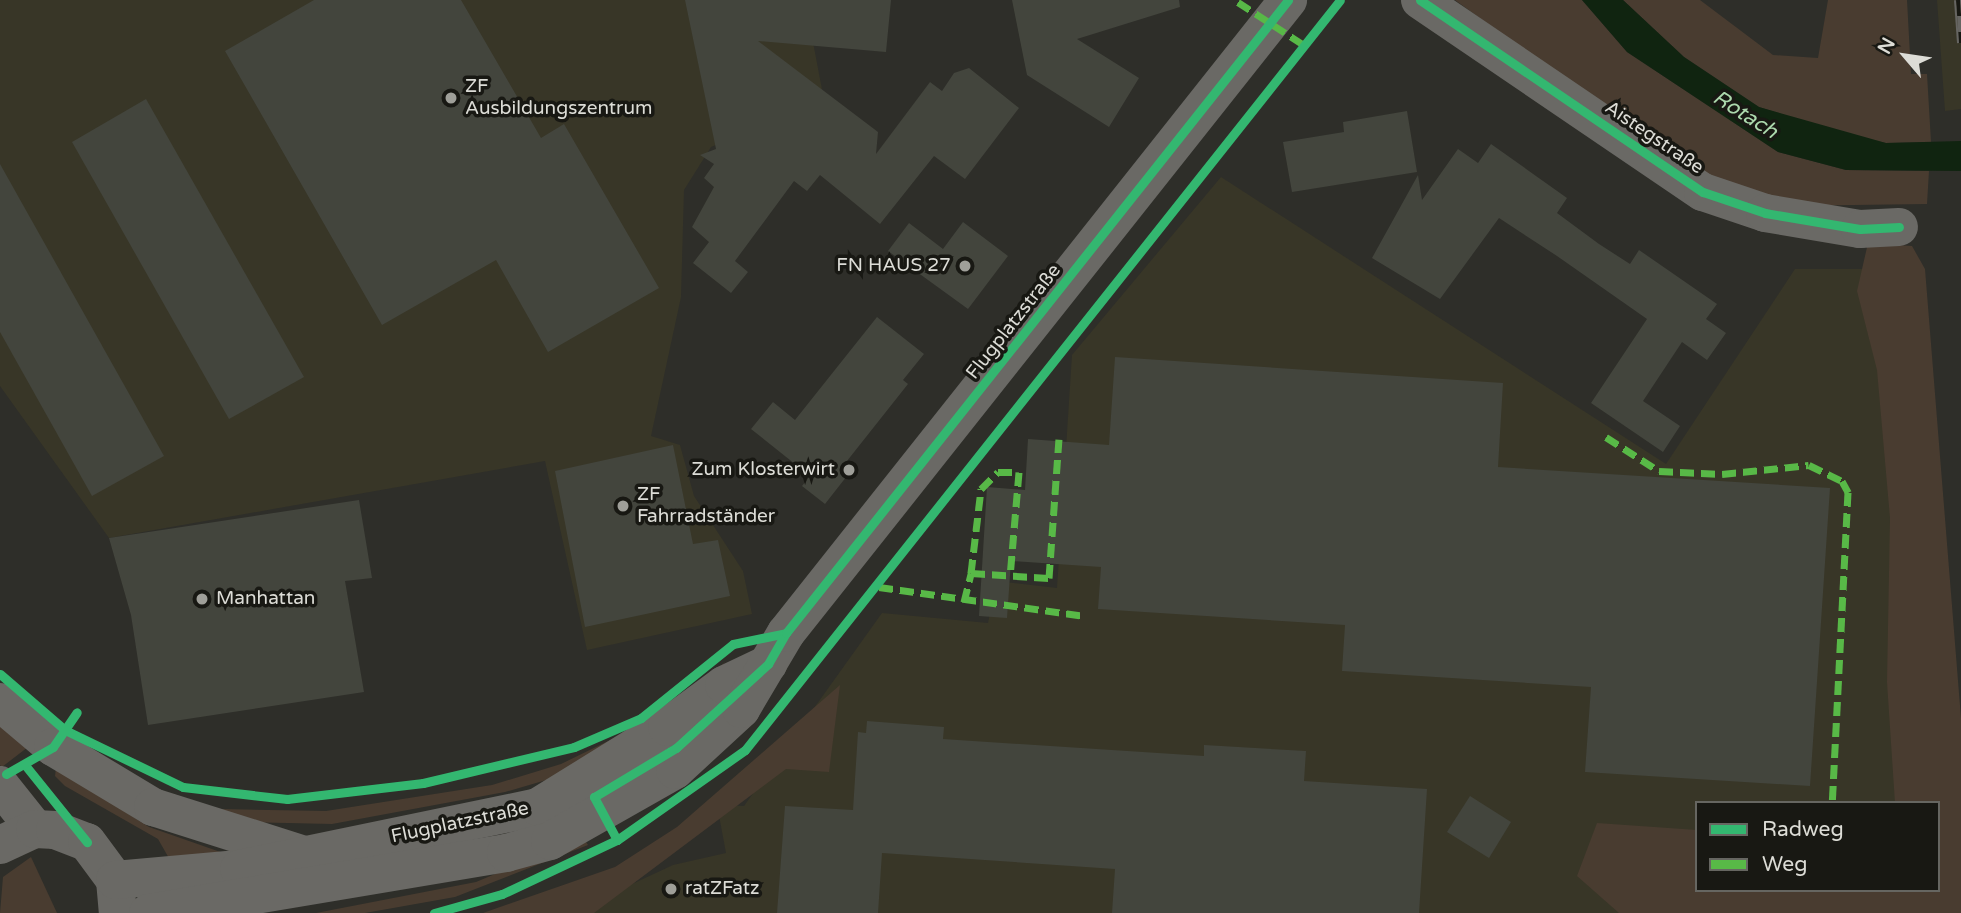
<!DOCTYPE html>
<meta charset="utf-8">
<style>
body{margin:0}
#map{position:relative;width:1961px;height:913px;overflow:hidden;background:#2e2e29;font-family:"Varela Round",sans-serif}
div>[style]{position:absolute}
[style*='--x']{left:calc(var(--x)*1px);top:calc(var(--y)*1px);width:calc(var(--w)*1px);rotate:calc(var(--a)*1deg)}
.built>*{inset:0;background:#383627}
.green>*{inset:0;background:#493c30}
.water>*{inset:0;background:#102410}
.building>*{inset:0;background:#43453d}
.minor>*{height:38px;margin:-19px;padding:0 19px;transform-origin:19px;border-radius:19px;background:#6a6965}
.tertiary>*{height:38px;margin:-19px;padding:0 19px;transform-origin:19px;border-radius:19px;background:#6a6965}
.rail>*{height:8px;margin-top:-4px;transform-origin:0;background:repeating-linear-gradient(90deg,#181813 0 16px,#666562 0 32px);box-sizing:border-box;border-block:2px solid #666562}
.quiet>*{height:7px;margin-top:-3.5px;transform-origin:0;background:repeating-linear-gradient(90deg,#58b947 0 14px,transparent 0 21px)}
.cycleway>*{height:9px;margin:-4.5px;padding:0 4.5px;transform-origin:4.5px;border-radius:4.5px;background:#33b770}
.dots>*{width:19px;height:19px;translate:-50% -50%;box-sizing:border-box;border:4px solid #181813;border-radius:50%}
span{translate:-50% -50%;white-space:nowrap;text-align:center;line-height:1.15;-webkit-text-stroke:7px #181813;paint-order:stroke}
.poi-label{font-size:19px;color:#dcdcd6}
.left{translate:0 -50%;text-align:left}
.right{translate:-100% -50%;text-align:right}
.street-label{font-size:19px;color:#dcdcd6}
.water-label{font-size:21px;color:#acd9ad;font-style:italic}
.legend{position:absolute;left:1695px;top:801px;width:245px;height:91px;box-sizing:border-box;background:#181813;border:2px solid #666661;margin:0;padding:9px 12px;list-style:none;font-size:21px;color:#dcdcd6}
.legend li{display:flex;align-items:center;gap:14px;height:35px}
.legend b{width:35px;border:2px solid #666661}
.north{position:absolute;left:1870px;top:21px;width:70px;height:70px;-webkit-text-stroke:5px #181813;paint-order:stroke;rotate:299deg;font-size:19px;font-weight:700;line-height:28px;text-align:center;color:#dcdcd6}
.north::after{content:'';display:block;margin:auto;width:24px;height:32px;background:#dcdcd6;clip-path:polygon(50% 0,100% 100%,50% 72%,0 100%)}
</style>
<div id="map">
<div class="built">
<i style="clip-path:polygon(0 0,805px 0,824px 100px,711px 147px,684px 190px,681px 297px,651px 436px,680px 445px,694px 496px,743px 571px,752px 614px,587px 650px,545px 461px,109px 538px,0 386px)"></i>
<i style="clip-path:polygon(1937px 0,1961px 0,1961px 109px,1945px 111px)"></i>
<i style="clip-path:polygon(1221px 177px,1666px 464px,1795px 269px,1890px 269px,1923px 803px,1697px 803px,1697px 890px,1930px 913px,570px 913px,673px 865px,726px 853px,717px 805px,744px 806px,882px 613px,988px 623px,996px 581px,1057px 588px,1072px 355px)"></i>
</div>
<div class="green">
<i style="clip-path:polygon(1455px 0,1582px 0,1627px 52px,1778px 152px,1846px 170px,1929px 171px,1927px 204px,1770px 206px,1686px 168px)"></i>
<i style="clip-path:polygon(1623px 0,1700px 0,1773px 55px,1818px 58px,1828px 0,1907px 0,1911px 74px,1927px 74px,1931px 142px,1886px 143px,1846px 135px,1759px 107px,1684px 57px)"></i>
<i style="clip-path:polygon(1868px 243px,1912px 246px,1925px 269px,1961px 718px,1961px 913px,1619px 913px,1577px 876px,1597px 823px,1697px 830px,1697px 890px,1938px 890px,1938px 803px,1895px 803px,1887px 682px,1890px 518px,1877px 370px,1857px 291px)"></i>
<i style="clip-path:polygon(727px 661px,640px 736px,577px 771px,505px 792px,332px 824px,246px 822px,168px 803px,74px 749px,78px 746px,160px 792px,220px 809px,326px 811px,492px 785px,561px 764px,637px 727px)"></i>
<i style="clip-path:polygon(840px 685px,829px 772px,786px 769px,594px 913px,483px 913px,615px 867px,677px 827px)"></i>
<i style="clip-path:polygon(0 725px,28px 747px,2px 767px,0 765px)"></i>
<i style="clip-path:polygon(56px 768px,149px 827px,229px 855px,170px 860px,158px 839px,65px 786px,55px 776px)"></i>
<i style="clip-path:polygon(583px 837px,588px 845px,455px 897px,365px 913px,316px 913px,476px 882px)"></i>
<i style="clip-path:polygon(31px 857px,57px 913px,0 913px,3px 877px)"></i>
</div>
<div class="water">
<i style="clip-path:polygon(1582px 0,1623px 0,1684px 57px,1759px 107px,1886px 143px,1961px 141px,1961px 171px,1846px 170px,1778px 152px,1627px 52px)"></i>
</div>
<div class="building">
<i style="clip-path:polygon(314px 0,461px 0,541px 138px,564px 124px,659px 288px,548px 352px,496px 260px,382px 325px,225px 51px)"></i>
<i style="clip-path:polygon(685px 0,891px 0,886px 52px,758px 41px,878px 132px,876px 154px,930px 82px,942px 91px,954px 73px,969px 68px,1019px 108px,965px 179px,934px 156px,880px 224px,820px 175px,807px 191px,794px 181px,735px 261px,748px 272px,731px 293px,693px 263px,709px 242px,692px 227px,714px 187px,704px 178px,714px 164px,700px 155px,716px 149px)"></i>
<i style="clip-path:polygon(1012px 0,1179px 0,1180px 7px,1077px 39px,1139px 78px,1109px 127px,1027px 75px)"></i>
<i style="clip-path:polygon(146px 99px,304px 377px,229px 419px,72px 142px)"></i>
<i style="clip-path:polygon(1407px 111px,1417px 172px,1292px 192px,1283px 142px,1344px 132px,1343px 122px)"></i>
<i style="clip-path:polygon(1491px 144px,1567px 198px,1557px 213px,1599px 244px,1630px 264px,1639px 250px,1717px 304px,1706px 319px,1726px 333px,1707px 360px,1682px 342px,1643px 401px,1680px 426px,1663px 452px,1591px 403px,1647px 319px,1557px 256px,1499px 218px,1440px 299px,1372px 258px,1418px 175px,1422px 200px,1458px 149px,1478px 163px)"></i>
<i style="clip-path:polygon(0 164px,164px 456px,92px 496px,0 332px)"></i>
<i style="clip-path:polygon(963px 222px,1008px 256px,968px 309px,888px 251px,909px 223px,943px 249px)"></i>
<i style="clip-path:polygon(877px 317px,924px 354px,903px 380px,908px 384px,847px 461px,854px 467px,825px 504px,802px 486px,810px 476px,751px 429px,773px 402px,795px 420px)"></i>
<i style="clip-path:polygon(1115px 357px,1503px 383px,1498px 467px,1830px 488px,1810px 786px,1585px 772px,1591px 687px,1342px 671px,1345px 625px,1098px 609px,1101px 567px,1011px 561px,1007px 618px,979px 616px,987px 487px,1025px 490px,1028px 439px,1109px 445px)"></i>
<i style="clip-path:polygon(673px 445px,693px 544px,718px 540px,730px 596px,585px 627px,555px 471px)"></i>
<i style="clip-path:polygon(359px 500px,372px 578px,345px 581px,364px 692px,148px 725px,131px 615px,109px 538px)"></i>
<i style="clip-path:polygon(867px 721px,944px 727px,943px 739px,1204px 756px,1204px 745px,1306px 751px,1304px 781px,1427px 789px,1419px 913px,1112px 913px,1115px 869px,882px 853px,878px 913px,777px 913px,785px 806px,853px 810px,858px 732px,866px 733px)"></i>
<i style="clip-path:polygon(1470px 796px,1511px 822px,1489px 858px,1447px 832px)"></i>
</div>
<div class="minor">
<i style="--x:1420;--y:0;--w:342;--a:34.2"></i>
<i style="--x:1703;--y:192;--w:65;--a:18.7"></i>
<i style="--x:1765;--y:213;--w:96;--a:9.6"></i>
<i style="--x:1860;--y:229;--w:39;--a:-3"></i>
</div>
<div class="tertiary">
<i style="--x:0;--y:702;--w:70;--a:40.3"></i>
<i style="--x:53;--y:747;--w:117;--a:31"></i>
<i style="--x:153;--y:807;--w:155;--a:17.6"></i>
<i style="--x:0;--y:785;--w:56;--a:51.5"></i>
<i style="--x:0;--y:845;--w:38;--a:-25"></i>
<i style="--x:35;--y:829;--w:20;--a:3"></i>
<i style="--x:55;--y:830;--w:34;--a:21"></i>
<i style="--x:87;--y:842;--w:47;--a:53.6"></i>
<i style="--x:115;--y:880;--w:33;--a:85"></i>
<i style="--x:115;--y:880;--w:124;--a:-5.1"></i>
<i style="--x:239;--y:869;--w:305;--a:-11.7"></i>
<i style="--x:538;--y:807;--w:152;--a:-31.8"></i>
<i style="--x:667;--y:727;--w:71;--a:-36.4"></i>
<i style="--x:724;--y:685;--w:49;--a:-25.5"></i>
<i style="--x:148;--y:913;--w:363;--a:-9.5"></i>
<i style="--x:506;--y:853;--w:46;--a:-15.3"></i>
<i style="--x:550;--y:841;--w:144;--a:-29.6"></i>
<i style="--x:675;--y:770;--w:90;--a:-42.7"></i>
<i style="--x:741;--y:709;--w:88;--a:-59.4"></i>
<i style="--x:786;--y:633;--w:808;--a:-51.58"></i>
</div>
<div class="rail">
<i style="--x:1958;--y:0;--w:43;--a:86"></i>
</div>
<div class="quiet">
<i style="--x:1238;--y:2;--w:79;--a:33.1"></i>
<i style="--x:1606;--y:437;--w:63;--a:32.7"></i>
<i style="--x:1659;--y:471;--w:63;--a:2.7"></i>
<i style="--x:1722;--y:474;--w:87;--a:-5.9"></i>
<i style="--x:1809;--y:465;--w:37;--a:26"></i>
<i style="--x:1842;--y:481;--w:13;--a:61"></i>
<i style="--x:1848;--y:492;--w:311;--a:92.9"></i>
<i style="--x:971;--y:573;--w:85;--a:-83.2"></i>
<i style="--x:981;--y:489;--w:24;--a:-45"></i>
<i style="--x:998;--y:472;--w:21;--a:0"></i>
<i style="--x:1019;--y:472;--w:104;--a:94.9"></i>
<i style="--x:879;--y:587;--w:208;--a:8"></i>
<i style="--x:964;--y:602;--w:30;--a:-76"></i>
<i style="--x:971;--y:573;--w:78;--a:3.7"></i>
<i style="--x:1049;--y:578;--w:139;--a:-85.9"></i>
</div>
<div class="cycleway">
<i style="--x:1420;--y:0;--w:342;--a:34.2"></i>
<i style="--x:1703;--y:192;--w:65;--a:18.7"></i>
<i style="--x:1765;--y:213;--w:96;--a:9.6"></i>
<i style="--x:1860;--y:229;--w:39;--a:-3"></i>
<i style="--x:0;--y:674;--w:86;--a:40.7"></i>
<i style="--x:65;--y:730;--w:131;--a:25.8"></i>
<i style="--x:183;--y:787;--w:105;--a:6.6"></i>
<i style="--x:287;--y:799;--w:137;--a:-6.7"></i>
<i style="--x:423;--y:783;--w:155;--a:-13.4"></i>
<i style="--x:574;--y:747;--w:73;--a:-23.4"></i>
<i style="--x:641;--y:718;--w:118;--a:-38.8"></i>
<i style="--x:733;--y:644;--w:54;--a:-11.7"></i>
<i style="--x:25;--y:765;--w:99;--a:51.2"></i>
<i style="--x:6;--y:774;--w:54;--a:-29.9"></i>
<i style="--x:53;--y:747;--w:42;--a:-55.6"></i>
<i style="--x:617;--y:840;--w:49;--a:-118.1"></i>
<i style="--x:594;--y:797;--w:96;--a:-30.9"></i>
<i style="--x:676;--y:748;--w:125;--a:-42.4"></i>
<i style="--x:768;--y:664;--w:36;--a:-60"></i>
<i style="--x:786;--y:633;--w:808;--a:-51.58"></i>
<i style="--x:434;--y:913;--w:71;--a:-15.6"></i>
<i style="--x:502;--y:894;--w:127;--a:-25.2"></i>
<i style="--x:617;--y:840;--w:156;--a:-35.1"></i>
<i style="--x:745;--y:750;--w:957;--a:-51.57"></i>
</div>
<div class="dots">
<i style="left:451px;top:98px;background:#9f9f99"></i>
<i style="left:965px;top:266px;background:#9f9f99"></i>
<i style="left:849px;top:470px;background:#9f9f99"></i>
<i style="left:623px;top:506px;background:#9f9f99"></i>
<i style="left:202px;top:599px;background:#9f9f99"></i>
<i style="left:671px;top:889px;background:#9f9f99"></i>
</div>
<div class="poi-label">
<span class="left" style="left:465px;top:98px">ZF<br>Ausbildungszentrum</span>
<span class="right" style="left:951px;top:266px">FN HAUS 27</span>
<span class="right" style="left:835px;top:470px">Zum Klosterwirt</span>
<span class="left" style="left:637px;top:506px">ZF<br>Fahrradständer</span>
<span class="left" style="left:216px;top:599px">Manhattan</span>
<span class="left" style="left:685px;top:889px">ratZFatz</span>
</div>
<div class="street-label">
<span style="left:1654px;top:138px;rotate:34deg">Aistegstraße</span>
<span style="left:1014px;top:322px;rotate:-52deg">Flugplatzstraße</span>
<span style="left:460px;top:823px;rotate:-12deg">Flugplatzstraße</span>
</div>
<div class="water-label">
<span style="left:1745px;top:115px;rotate:32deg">Rotach</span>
</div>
<ul class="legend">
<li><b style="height:9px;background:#33b770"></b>Radweg</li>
<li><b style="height:9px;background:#58b947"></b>Weg</li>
</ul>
<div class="north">N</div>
</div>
